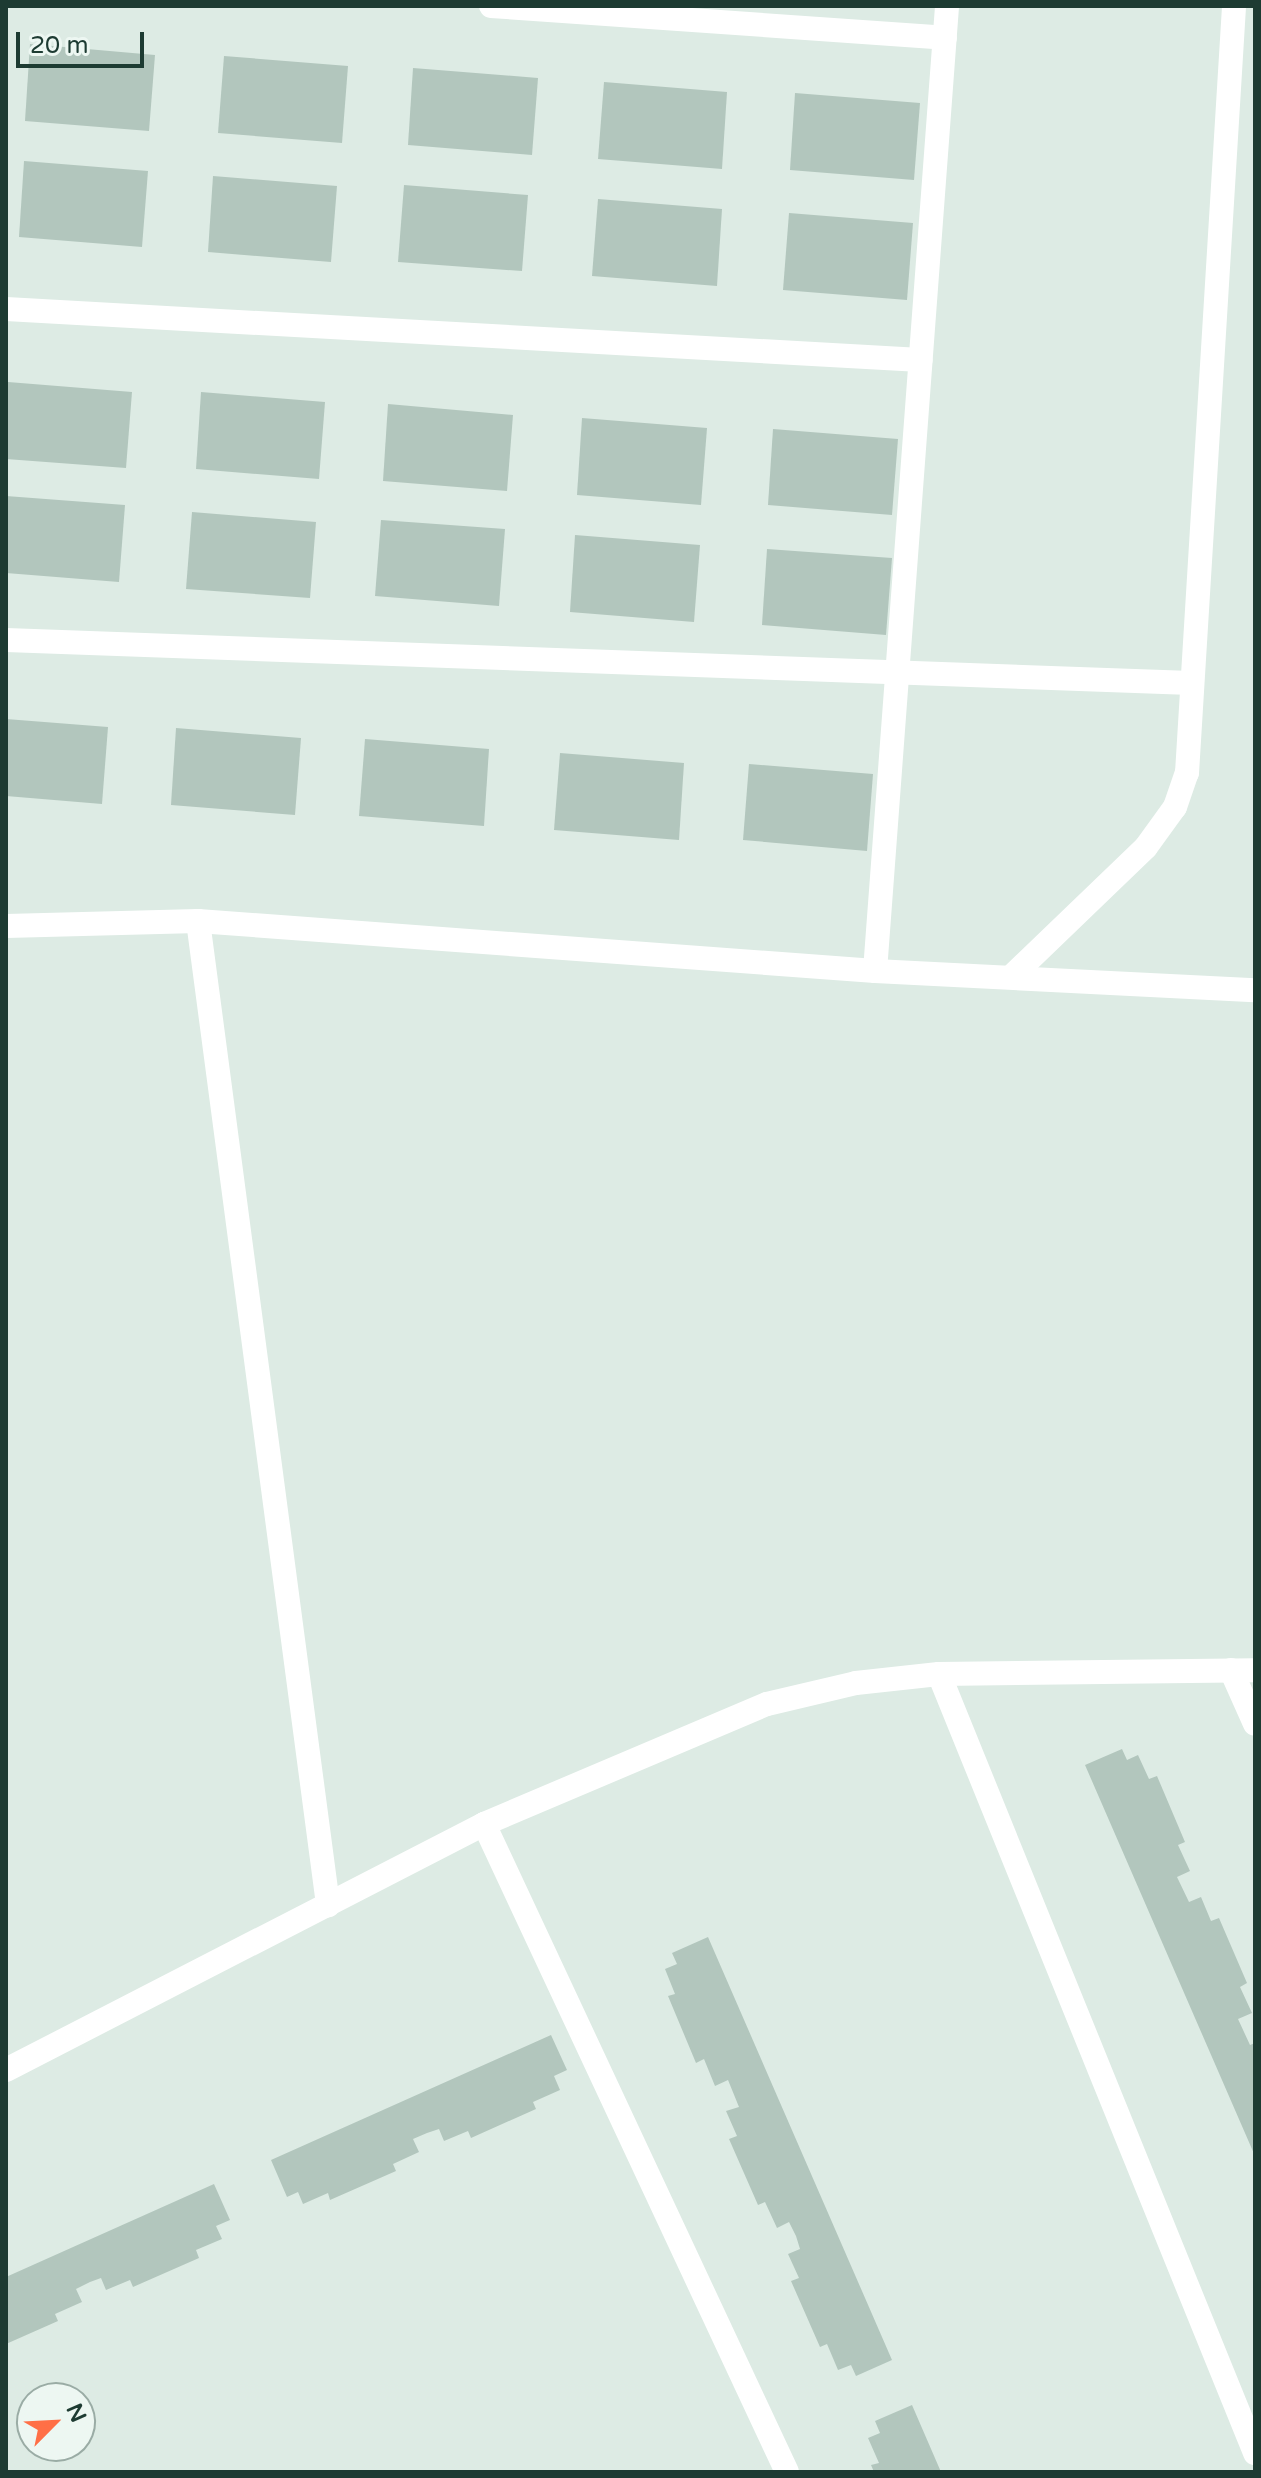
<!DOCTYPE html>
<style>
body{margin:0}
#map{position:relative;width:1261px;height:2478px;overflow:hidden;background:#ddebe4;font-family:"Varela Round",sans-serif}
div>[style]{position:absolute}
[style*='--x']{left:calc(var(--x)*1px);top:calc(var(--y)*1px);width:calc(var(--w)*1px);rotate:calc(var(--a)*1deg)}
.building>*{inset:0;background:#b2c6bd}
.minor>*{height:24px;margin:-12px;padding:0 12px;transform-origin:12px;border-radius:12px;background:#fff}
span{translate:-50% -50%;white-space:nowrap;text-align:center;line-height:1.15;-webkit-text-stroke:6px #edf7f2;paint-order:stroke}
.frame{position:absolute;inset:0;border:8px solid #1d3b32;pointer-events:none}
.north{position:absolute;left:16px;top:2382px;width:80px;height:80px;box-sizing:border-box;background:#edf7f2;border:2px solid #9aaca5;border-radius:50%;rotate:66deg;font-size:22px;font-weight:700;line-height:32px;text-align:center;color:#1d3b32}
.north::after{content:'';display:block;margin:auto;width:28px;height:36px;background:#ff6f46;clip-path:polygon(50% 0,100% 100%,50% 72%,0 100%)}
.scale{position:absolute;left:16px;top:32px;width:128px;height:36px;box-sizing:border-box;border:4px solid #1d3b32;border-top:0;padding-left:10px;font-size:24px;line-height:28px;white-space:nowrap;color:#1d3b32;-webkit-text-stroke:6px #edf7f2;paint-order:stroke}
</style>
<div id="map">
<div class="building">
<i style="clip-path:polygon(30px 44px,155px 55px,149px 131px,25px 121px)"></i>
<i style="clip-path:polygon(224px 56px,348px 66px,342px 143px,218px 133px)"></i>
<i style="clip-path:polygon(413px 68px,538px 78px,532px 155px,408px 145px)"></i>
<i style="clip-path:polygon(604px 82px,727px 92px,722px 169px,598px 159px)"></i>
<i style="clip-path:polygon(795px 93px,920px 103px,914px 180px,790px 170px)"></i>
<i style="clip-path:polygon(24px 161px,148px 171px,142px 247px,19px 237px)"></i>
<i style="clip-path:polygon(213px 176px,337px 186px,331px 262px,208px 252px)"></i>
<i style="clip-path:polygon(404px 185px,528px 195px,522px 271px,398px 262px)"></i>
<i style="clip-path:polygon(598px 199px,722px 209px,717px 286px,592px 276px)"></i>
<i style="clip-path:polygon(789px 213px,913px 223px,907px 300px,783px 290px)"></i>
<i style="clip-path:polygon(8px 382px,132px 392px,126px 468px,6px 459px)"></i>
<i style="clip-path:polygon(201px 392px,325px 402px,319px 479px,196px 469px)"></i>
<i style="clip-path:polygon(388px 404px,513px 415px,507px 491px,383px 481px)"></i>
<i style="clip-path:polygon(582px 418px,707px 428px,701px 505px,577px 495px)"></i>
<i style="clip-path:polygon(773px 429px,898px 439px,892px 515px,768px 505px)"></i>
<i style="clip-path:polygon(6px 496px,125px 505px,119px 582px,6px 573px)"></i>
<i style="clip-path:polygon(192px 512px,316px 522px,310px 598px,186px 589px)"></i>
<i style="clip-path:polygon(381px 520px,505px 529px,499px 606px,375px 596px)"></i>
<i style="clip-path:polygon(575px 535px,700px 545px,694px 622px,570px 612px)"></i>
<i style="clip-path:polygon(767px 549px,892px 558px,886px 635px,762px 625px)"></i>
<i style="clip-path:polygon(6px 719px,108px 727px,102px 804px,6px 796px)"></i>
<i style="clip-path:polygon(176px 728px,301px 738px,295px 815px,171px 805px)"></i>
<i style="clip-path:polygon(365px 739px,489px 749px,484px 826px,359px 816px)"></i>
<i style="clip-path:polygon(560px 753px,684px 763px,679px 840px,554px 830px)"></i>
<i style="clip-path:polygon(749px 764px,873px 774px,867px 851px,743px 840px)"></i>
<i style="clip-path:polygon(1122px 1749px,1127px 1760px,1138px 1755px,1149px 1779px,1157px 1776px,1185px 1842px,1178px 1845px,1190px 1871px,1177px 1877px,1189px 1902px,1201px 1897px,1211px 1921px,1219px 1918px,1247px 1983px,1240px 1987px,1252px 2013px,1238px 2019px,1250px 2045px,1255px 2043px,1255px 2156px,1085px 1765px)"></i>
<i style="clip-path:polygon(708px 1937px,892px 2360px,856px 2376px,851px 2365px,838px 2370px,827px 2344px,820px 2347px,791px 2281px,799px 2278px,788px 2254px,800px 2249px,796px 2236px,789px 2222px,777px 2228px,765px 2202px,758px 2205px,729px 2139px,737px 2136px,726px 2111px,739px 2107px,728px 2080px,715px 2086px,704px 2059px,696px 2063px,668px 1996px,675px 1994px,665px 1969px,677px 1964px,672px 1953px)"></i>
<i style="clip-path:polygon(551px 2035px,567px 2070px,554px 2076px,560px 2090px,533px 2102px,536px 2109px,471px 2138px,468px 2131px,444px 2141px,439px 2129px,427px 2133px,413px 2139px,419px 2152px,393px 2164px,396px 2171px,330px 2200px,328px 2193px,303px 2204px,298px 2192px,287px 2197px,271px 2160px)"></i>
<i style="clip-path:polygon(214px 2184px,230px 2220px,216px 2226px,222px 2239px,196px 2250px,199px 2258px,133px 2287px,130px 2280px,106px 2290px,101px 2278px,90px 2282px,76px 2289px,82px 2302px,55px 2314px,58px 2321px,6px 2344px,6px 2277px)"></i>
<i style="clip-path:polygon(912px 2405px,941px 2472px,874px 2472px,871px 2465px,879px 2463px,868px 2438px,880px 2433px,875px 2421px)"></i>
</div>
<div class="minor">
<i style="--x:491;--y:6;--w:455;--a:4"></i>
<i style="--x:6;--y:309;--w:916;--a:3.19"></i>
<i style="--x:6;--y:640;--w:1186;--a:2.08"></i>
<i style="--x:198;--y:921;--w:993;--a:82.47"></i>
<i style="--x:6;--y:926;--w:192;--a:-1.5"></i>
<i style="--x:198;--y:921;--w:679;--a:4.22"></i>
<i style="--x:875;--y:971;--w:380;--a:2.9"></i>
<i style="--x:875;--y:971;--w:968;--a:-85.73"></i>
<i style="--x:1011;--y:977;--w:187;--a:-43.9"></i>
<i style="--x:1146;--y:847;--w:49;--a:-54.1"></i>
<i style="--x:1175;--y:807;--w:36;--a:-71"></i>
<i style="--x:1187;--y:773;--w:768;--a:-86.49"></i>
<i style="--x:1231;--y:1670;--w:59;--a:66"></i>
<i style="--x:939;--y:1674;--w:841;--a:67.92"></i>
<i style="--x:484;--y:1824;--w:715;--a:64.94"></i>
<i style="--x:6;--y:2070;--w:538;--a:-27.23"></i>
<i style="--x:484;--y:1824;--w:307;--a:-23"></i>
<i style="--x:767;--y:1704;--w:91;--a:-13.3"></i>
<i style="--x:856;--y:1683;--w:83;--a:-6.2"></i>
<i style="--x:939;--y:1674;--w:316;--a:-0.7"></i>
</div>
<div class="frame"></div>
<div class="north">N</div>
<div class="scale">20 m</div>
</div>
